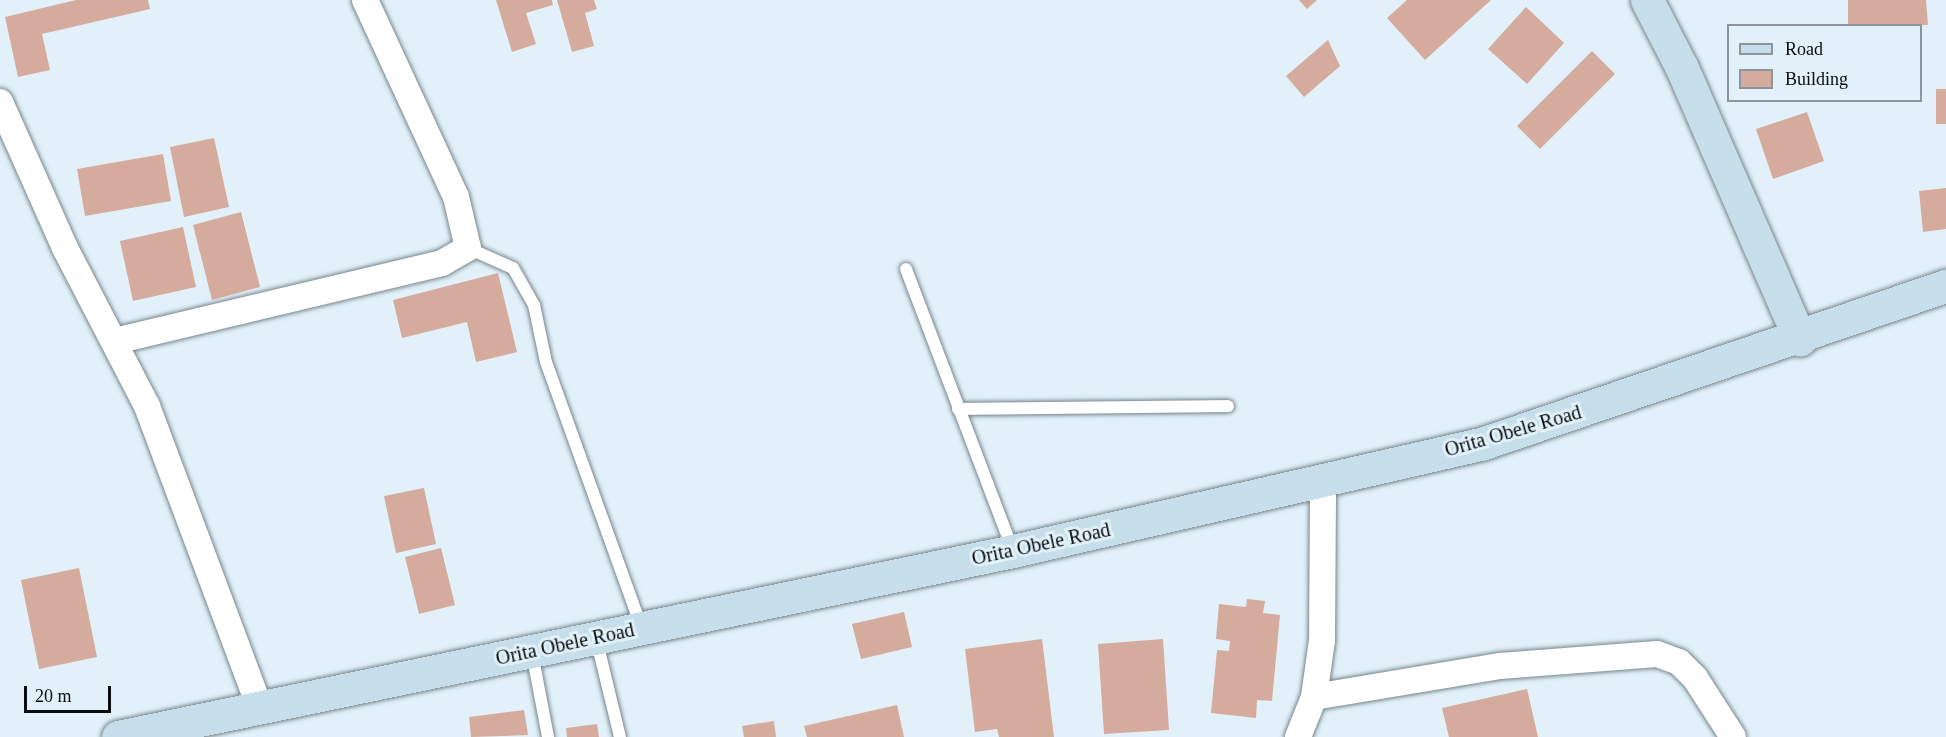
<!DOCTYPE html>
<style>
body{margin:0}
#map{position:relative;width:1946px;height:737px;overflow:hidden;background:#e2f1f9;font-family:Georgia,serif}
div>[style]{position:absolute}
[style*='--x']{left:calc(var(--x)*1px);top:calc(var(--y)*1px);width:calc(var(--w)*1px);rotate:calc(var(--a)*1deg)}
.building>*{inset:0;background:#d4ab9d}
.roads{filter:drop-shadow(0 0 2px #78858c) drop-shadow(0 0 2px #78858c)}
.lane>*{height:12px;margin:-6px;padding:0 6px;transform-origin:6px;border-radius:6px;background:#fff}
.street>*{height:26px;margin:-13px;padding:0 13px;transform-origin:13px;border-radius:13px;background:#fff}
.secondary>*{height:33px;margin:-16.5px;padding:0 16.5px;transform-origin:16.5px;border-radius:16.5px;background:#c5deea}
span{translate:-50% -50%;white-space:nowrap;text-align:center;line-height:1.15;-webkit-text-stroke:6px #e2f1f9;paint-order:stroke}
.street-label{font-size:20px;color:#080c0f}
.legend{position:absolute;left:1727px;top:24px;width:195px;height:78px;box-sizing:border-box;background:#e2f1f9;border:2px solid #8b959b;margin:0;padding:8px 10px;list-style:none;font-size:18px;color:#080c0f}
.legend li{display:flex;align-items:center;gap:12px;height:30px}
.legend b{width:30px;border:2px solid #8b959b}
.scale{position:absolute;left:24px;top:686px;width:87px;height:27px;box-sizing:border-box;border:3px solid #080c0f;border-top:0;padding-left:8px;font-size:18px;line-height:21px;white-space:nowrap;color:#080c0f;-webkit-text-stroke:4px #e2f1f9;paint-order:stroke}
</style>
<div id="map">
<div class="building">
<i style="clip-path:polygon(76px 0,148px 0,150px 9px,42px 34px,50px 70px,18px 77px,5px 17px)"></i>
<i style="clip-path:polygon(496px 0,552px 0,553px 5px,526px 13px,536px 44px,512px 52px)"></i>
<i style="clip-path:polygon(557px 0,594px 0,597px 9px,585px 13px,594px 46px,572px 52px)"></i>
<i style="clip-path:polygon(1299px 0,1317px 0,1307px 9px)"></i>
<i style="clip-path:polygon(1407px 0,1491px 0,1425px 60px,1387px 18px)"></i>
<i style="clip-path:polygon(1848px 0,1926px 0,1928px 25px,1848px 26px)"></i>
<i style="clip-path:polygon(1526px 7px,1564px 43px,1527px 84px,1488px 49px)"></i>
<i style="clip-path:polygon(1328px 40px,1340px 66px,1304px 97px,1286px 76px)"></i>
<i style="clip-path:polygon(1592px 51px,1615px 74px,1540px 149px,1517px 126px)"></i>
<i style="clip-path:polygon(1936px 89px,1946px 89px,1946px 124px,1936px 124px)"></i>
<i style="clip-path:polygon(1807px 112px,1824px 161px,1773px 179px,1756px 129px)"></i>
<i style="clip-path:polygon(214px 138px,229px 207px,184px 217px,170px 147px)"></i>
<i style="clip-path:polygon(163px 154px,171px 201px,85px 216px,77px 169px)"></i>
<i style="clip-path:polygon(1946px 188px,1946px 229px,1923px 232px,1919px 191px)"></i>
<i style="clip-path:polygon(241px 212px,260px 287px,212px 300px,193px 225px)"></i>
<i style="clip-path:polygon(183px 227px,196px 287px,133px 301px,120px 241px)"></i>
<i style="clip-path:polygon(498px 273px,517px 352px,476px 362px,467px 322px,402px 338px,393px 300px)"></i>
<i style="clip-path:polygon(424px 488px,436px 544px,396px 553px,384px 496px)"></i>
<i style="clip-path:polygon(441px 548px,455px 605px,419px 614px,405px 557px)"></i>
<i style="clip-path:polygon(79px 568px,97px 657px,39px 669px,21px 580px)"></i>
<i style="clip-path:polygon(1247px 599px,1265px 601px,1263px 613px,1280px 615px,1272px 701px,1257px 700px,1256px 718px,1211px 713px,1217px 650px,1229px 651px,1230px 641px,1216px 639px,1219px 604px,1246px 607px)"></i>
<i style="clip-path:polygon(904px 612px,912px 647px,861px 659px,852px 624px)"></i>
<i style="clip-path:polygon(1042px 639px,1054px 737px,999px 737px,997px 729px,975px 732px,965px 649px)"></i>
<i style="clip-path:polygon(1163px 639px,1169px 730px,1104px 734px,1098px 644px)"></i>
<i style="clip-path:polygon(1527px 689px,1538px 737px,1449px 737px,1442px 708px)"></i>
<i style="clip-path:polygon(897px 705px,904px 737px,807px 737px,804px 726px)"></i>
<i style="clip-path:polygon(524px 710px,528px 735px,471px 737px,469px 717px)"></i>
<i style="clip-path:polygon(774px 721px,776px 737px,744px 737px,742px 726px)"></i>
<i style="clip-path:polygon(597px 724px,599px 737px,567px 737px,566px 728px)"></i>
</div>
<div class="roads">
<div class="lane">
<i style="--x:468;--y:248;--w:49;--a:24"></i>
<i style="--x:513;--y:268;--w:43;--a:60.4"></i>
<i style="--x:534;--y:305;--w:58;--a:78.1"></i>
<i style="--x:546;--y:362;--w:281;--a:70.2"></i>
<i style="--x:906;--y:269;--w:301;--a:69.2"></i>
<i style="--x:958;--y:409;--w:270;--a:-0.6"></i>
<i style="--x:596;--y:638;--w:102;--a:76.4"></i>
<i style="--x:532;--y:653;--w:86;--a:79.2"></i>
</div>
<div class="street">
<i style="--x:0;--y:102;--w:160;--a:66"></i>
<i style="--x:65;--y:248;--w:178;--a:62.6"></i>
<i style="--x:147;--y:406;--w:322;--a:69.5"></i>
<i style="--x:115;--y:341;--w:336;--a:-13.4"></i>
<i style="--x:442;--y:263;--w:30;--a:-30"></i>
<i style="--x:468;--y:248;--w:52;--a:-103.2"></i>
<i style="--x:456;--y:197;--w:217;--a:-114.8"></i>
<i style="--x:1314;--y:697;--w:189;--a:-9.5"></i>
<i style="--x:1500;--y:666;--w:157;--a:-4.4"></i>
<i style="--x:1657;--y:654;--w:23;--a:20"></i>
<i style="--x:1679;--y:662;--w:23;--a:45"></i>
<i style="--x:1695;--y:678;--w:70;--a:57.2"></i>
<i style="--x:1298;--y:737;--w:43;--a:-68.2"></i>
<i style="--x:1314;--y:697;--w:58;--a:-82"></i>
<i style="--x:1322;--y:640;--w:158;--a:-89.6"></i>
</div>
<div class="secondary">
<i style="--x:1647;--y:0;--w:76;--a:62.8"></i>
<i style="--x:1682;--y:68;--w:296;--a:66.5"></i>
<i style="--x:118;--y:737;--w:914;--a:-11.74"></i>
<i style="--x:1013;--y:551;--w:483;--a:-12.9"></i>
<i style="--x:1484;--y:443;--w:488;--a:-18.8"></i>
</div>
</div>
<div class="street-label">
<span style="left:1513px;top:431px;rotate:-16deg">Orita Obele Road</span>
<span style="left:1041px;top:544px;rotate:-12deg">Orita Obele Road</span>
<span style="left:565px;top:644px;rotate:-12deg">Orita Obele Road</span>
</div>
<ul class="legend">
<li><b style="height:8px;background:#c5deea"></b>Road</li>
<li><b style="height:16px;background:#d4ab9d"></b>Building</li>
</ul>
<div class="scale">20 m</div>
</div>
